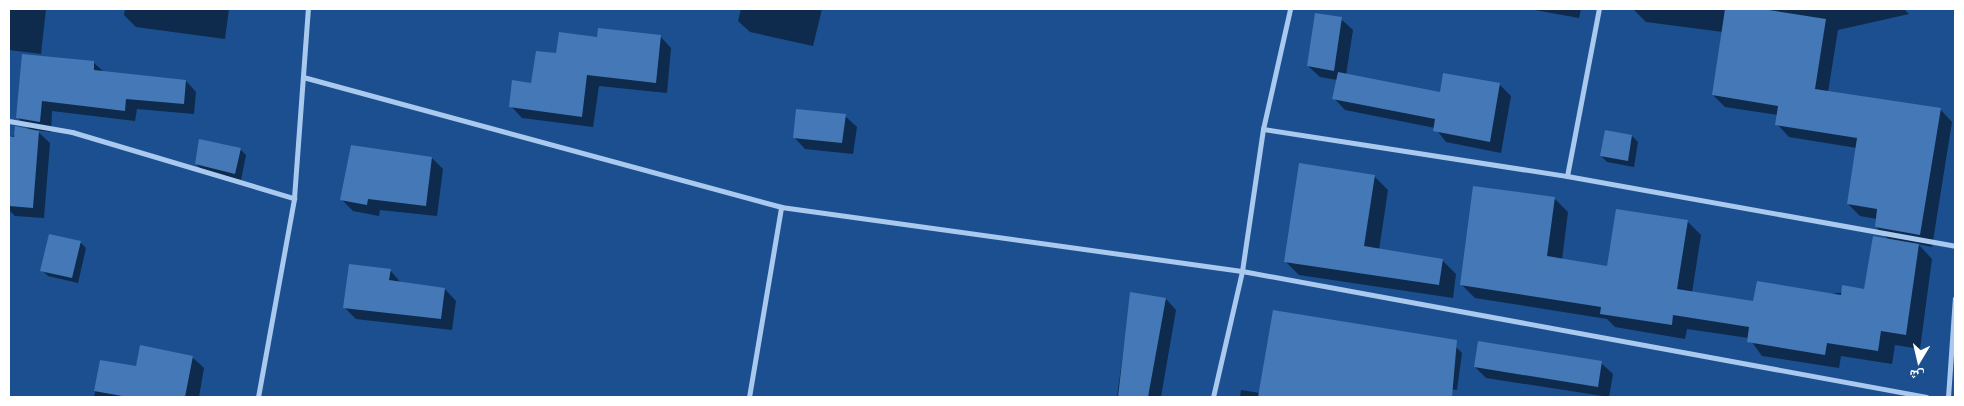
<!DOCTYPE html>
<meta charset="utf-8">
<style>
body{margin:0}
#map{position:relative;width:1964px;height:406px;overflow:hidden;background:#1b4f8f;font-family:"Work Sans","Noto Naskh Arabic",sans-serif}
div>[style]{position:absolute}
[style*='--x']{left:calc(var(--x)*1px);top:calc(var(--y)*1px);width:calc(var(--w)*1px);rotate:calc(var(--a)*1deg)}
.shadow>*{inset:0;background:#0007}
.building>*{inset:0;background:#4478b7}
.street>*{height:5px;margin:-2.5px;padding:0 2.5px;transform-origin:2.5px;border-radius:2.5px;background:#a9c9ee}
span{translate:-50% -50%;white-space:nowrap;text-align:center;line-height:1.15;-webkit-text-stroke:4.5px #1b4f8f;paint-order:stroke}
.frame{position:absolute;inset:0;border:10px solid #fff;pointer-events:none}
.north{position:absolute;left:1894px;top:336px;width:50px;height:50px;-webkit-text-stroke:4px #1b4f8f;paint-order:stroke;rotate:189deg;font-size:14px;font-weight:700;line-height:20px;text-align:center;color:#fff}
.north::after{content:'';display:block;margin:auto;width:18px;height:22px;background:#fff;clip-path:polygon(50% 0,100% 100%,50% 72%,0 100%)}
</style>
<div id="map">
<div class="shadow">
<i style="clip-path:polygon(9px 9px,46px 9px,41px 54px,9px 50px)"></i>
<i style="clip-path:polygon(125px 9px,229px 9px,225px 39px,136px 27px,124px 15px)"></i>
<i style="clip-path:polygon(741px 9px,822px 9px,813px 46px,750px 32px,738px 21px)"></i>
<i style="clip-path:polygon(1529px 9px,1581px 9px,1579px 18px)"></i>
<i style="clip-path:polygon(1633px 9px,1904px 9px,1909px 14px,1838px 30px,1828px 92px,1940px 109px,1952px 122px,1932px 247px,1918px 244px,1932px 259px,1920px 349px,1895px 345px,1892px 364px,1841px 356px,1839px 368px,1762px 356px,1749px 338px,1687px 329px,1685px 339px,1615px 327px,1607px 319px,1475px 298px,1461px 284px,1554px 198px,1568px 212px,1562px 260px,1608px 267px,1687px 221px,1701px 235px,1692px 293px,1754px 302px,1865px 290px,1889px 240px,1876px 227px,1877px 219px,1860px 216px,1848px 204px,1857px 148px,1789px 137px,1777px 124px,1778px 115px,1725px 107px,1713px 95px,1723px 32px,1646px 22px)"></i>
<i style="clip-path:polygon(1341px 19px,1353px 30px,1346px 75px,1441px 93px,1499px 84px,1511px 96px,1501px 153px,1446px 142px,1435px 128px,1345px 110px,1334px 98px,1337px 80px,1320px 77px,1308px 66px)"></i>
<i style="clip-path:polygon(660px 36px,671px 48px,667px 93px,599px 86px,593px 127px,522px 118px,511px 106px,557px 55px,598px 39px)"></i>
<i style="clip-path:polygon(94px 63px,104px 72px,186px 81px,196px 92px,194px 114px,137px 109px,135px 121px,52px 111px,51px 132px,36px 130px,50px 143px,44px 218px,15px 216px,9px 210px,9px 137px,30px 130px,17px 117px)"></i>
<i style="clip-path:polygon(845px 116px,857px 127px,853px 154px,805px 149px,794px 137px)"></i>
<i style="clip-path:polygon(1632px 136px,1638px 142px,1634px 167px,1607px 162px,1601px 156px)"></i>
<i style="clip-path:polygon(240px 149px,246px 155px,241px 180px,202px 170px,196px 164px)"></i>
<i style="clip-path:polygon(432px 158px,443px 169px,437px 216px,380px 210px,379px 216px,353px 211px,342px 200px)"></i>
<i style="clip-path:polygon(1374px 176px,1388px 190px,1379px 250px,1442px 260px,1456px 274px,1453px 298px,1299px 275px,1285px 261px)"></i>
<i style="clip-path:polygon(80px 242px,86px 248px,78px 283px,48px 276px,42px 270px)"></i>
<i style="clip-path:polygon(390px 270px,401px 283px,445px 289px,456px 301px,452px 330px,356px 319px,344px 307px)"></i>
<i style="clip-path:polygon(1131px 294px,1166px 299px,1176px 310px,1161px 397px,1117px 397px)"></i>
<i style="clip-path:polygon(1449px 340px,1462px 353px,1457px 390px,1436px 387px,1435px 397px,1240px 397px,1241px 390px,1260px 393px)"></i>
<i style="clip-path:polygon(192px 357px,204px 368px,199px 397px,94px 397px,101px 361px,137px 368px)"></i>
<i style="clip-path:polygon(1601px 363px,1613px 374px,1609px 397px,1486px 378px,1475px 367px)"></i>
</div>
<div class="building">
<i style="clip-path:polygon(1725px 9px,1763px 9px,1826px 19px,1815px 89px,1941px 108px,1920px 235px,1875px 227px,1877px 209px,1847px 204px,1857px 138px,1775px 125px,1778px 106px,1712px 95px)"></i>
<i style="clip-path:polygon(1315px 13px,1342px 17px,1334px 71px,1307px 66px)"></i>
<i style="clip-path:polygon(598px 28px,661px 35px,656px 83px,587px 75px,582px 117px,509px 107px,512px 80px,531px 83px,536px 51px,556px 53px,559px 32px,597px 37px)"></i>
<i style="clip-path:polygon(22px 54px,94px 61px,94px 70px,186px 80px,184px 104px,126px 99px,125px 111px,42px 101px,40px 122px,16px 118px)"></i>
<i style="clip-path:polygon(1338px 72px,1440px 92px,1443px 73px,1500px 83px,1490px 142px,1433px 131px,1435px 119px,1332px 99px)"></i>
<i style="clip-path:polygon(796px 109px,846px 114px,842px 143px,793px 138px)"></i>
<i style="clip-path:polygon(15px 126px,39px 131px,33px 208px,9px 206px,9px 136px,14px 137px)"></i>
<i style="clip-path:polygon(1605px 130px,1632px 135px,1628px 161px,1600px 156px)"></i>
<i style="clip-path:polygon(199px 139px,241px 148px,235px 174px,195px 164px)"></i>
<i style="clip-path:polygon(351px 145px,432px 157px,426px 206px,368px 199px,367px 205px,340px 200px)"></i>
<i style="clip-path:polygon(1299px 163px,1375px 175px,1364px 246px,1443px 259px,1439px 285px,1284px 262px)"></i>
<i style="clip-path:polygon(1473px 186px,1555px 197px,1547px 256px,1607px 266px,1616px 209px,1688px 220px,1677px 289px,1753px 301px,1757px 281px,1841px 295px,1842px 285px,1864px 289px,1873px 236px,1919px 244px,1906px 335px,1881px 331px,1878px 351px,1827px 343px,1825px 355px,1747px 342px,1749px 327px,1673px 315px,1672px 325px,1600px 314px,1601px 307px,1460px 285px)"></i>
<i style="clip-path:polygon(49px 234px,81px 241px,72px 278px,40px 271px)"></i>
<i style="clip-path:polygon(349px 264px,391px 269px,389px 280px,445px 288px,441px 319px,343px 308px)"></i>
<i style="clip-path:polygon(1130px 292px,1166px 298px,1148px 397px,1118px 397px)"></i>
<i style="clip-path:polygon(1273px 310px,1457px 340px,1452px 397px,1258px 397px)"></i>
<i style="clip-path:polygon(1478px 341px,1602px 361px,1598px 387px,1474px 367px)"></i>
<i style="clip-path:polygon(140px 345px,193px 356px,185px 397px,128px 397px,94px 391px,100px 360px,136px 366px)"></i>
</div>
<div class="street">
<i style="--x:303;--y:77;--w:495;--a:15.2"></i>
<i style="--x:781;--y:207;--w:465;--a:7.9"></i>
<i style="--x:1242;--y:271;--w:696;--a:10.42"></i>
<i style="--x:9;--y:121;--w:64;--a:9.9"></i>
<i style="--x:72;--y:132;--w:232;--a:16.6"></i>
<i style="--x:1263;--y:129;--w:308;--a:8.8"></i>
<i style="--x:1567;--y:176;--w:394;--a:10.2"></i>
<i style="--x:1567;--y:176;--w:170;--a:-79.2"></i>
<i style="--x:258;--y:397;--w:202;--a:-79.7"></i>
<i style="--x:294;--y:198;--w:190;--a:-85.8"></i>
<i style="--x:749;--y:397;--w:193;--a:-80.4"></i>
<i style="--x:1213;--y:397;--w:129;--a:-77"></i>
<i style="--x:1242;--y:271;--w:144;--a:-81.6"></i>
<i style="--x:1263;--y:129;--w:123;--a:-77.3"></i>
<i style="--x:1948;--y:397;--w:99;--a:-86"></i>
</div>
<div class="frame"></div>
<div class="north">ش</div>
</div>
